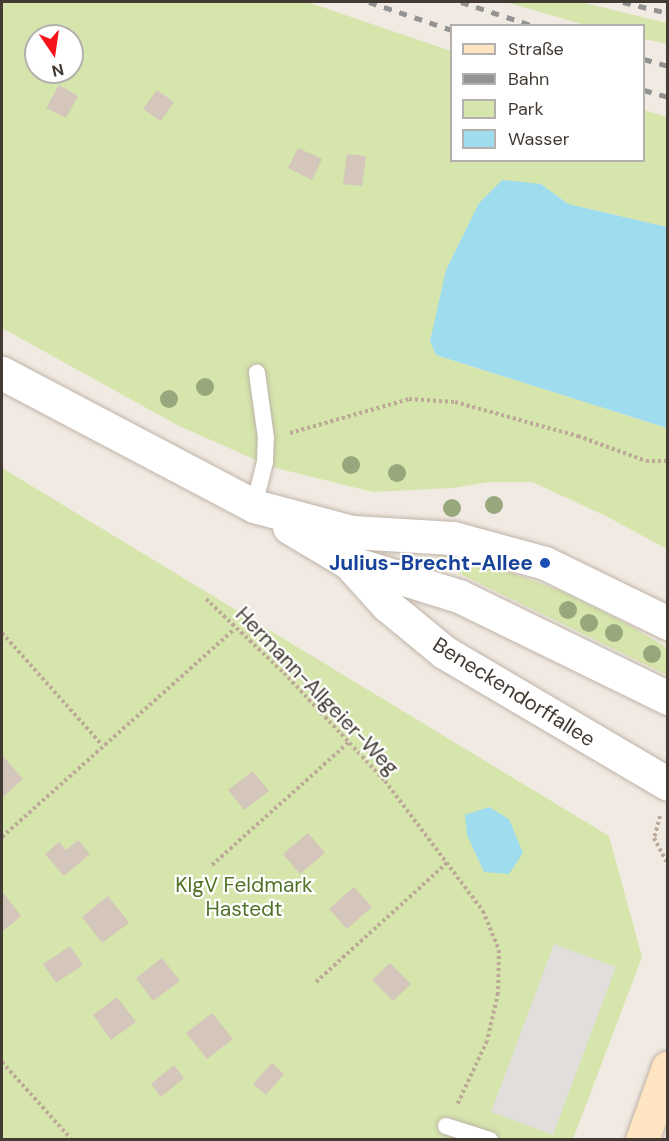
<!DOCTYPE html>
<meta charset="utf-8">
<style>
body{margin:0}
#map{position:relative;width:669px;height:1141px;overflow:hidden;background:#f1eae2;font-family:"DM Sans",sans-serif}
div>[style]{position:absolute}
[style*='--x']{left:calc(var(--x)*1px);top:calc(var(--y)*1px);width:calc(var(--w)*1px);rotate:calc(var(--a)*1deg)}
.green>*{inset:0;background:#d5e5ab}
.parking>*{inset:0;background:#e1dedb}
.water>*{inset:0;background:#9edcee}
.building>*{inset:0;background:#d5c6bb}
.path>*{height:4px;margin-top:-2px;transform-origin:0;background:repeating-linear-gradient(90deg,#bda997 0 3px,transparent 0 6px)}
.roads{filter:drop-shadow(0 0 2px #bfb3a8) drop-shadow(0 0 2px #bfb3a8)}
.service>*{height:16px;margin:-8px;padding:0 8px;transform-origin:8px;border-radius:8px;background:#fff}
.minor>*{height:33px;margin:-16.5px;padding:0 16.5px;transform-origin:16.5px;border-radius:16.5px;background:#fff}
.secondary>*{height:33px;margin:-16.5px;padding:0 16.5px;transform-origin:16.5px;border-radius:16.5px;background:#fee4c0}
.rail>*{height:4.5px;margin-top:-2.25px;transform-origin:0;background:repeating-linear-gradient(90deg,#939393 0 8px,transparent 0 16px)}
.trees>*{width:18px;height:18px;margin:-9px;border-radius:50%;background:#99a87c}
.dots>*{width:16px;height:16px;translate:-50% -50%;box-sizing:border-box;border:3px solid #fff;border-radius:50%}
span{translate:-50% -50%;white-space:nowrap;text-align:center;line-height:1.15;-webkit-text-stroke:4.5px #fff;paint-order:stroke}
.transit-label{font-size:21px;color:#164399;font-weight:700}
.right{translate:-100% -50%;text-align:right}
.street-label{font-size:21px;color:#423a33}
.park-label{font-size:21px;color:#517228}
.frame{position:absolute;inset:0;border:3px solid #423a33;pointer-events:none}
.legend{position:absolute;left:450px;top:24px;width:195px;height:138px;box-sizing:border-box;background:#fff;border:2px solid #b3b0ad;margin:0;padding:8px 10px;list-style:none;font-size:18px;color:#423a33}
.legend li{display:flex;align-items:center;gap:12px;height:30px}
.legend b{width:30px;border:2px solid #b3b0ad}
.north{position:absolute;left:24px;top:24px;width:60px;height:60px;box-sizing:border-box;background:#fff;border:2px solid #b3b0ad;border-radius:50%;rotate:167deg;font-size:16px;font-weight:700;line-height:24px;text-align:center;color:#423a33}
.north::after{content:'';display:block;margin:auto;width:21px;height:27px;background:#f6141a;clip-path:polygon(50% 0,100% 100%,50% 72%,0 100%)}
</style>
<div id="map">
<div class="green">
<i style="clip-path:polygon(evenodd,2px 2px,307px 2px,451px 51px,452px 160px,644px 160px,644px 110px,667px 117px,667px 227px,568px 204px,541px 184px,430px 341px,436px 355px,667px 428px,667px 549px,606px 516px,532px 482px,490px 482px,452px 488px,373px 492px,272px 467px,179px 426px,2px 328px,2px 2px,36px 36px,72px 36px,72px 72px,36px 72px,36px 36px)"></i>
<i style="clip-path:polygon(505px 2px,580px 2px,667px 23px,667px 44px,644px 39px,644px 26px,585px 25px)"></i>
<i style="clip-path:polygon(2px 468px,609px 836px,642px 957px,573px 1139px,2px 1139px)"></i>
<i style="clip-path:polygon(440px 555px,503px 570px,564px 592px,629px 625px,667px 648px,667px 675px,438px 563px,436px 557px)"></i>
</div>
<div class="parking">
<i style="clip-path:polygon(554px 944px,616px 967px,553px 1135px,491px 1112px)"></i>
</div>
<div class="water">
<i style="clip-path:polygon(502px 180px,541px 184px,568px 204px,667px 227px,667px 428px,436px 355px,430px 341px,446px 270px,479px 203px)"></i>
<i style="clip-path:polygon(489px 807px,509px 819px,523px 853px,509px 874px,484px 872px,467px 835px,465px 815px)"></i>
</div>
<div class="building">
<i style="clip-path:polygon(59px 85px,78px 96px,66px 118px,46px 108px)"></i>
<i style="clip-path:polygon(157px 90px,174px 102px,161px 121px,143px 109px)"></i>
<i style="clip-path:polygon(298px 148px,322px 159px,312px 180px,288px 168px)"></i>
<i style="clip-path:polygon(347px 154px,366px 156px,362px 186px,343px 184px)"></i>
<i style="clip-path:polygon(3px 756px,23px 779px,2px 798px,2px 758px)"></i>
<i style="clip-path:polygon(253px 771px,269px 791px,244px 810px,228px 790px)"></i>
<i style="clip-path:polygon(308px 833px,325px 853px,300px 874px,283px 854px)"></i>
<i style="clip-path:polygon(78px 840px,90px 854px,64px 876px,45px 854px,59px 842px,66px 850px)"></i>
<i style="clip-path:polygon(354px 887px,372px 907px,347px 929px,329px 909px)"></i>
<i style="clip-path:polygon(2px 891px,21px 916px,2px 932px)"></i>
<i style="clip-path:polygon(108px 896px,129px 923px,102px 943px,82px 917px)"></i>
<i style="clip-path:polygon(70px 946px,83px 965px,56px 983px,43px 964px)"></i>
<i style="clip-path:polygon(162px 958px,180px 981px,153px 1001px,136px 978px)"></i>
<i style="clip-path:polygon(390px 963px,411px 984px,393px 1001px,372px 980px)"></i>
<i style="clip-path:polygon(117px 997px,136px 1022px,111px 1040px,93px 1015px)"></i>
<i style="clip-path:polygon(212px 1013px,233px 1039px,207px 1059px,186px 1033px)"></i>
<i style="clip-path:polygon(272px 1063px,284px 1074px,266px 1095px,253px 1084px)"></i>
<i style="clip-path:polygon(174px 1065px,184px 1078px,161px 1097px,151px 1084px)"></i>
</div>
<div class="path">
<i style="--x:290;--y:433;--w:124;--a:-15.9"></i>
<i style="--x:409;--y:399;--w:46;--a:3.7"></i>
<i style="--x:455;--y:402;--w:128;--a:15.5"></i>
<i style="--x:578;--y:436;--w:72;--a:20.2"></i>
<i style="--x:646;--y:461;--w:22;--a:0"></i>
<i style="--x:206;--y:599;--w:108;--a:43.5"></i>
<i style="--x:284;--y:673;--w:148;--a:46.9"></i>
<i style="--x:385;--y:781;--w:163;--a:53"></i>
<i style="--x:483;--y:911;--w:42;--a:67.7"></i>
<i style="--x:499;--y:950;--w:43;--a:91.3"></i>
<i style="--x:498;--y:993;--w:49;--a:102.9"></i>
<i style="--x:487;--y:1041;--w:71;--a:115.1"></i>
<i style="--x:2;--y:633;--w:150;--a:48.2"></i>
<i style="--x:660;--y:816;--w:23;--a:105"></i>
<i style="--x:654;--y:838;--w:30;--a:62"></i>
<i style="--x:2;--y:837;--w:312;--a:-41.8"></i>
<i style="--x:212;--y:865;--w:184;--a:-41.9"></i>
<i style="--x:316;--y:982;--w:177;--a:-42.3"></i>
<i style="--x:2;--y:1062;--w:105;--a:48.1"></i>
</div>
<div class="roads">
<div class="service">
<i style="--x:254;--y:506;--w:45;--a:-76"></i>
<i style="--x:265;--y:462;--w:24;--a:-88"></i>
<i style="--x:266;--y:438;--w:66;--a:-97.9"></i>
<i style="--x:446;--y:1126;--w:46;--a:17.7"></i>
</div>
<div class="minor">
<i style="--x:2;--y:373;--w:285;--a:27.8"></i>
<i style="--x:254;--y:506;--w:101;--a:14.9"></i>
<i style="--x:352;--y:532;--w:101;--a:3.4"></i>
<i style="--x:453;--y:538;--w:95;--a:15.2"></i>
<i style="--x:545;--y:563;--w:137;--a:26"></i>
<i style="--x:289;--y:527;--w:66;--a:30.8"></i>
<i style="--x:346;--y:561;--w:118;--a:17.2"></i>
<i style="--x:459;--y:596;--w:233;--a:26"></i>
<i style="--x:348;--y:562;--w:58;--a:47.8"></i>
<i style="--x:387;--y:605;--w:74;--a:39.5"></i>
<i style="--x:444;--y:652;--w:260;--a:30.5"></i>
</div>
<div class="secondary">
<i style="--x:642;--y:1140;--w:77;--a:-70.4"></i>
</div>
</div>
<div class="rail">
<i style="--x:369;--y:2;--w:88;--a:18.6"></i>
<i style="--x:461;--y:2;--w:77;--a:18.2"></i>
<i style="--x:623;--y:2;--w:46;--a:13.7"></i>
<i style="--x:644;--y:59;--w:25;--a:16"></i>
<i style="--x:644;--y:90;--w:25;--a:16"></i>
</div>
<div class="trees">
<i style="left:205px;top:387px"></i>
<i style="left:169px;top:399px"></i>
<i style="left:351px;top:465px"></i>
<i style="left:397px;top:473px"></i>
<i style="left:494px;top:505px"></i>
<i style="left:452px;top:508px"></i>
<i style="left:568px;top:610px"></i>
<i style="left:589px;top:623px"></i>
<i style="left:614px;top:633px"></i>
<i style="left:652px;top:654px"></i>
</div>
<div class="dots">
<i style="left:545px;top:563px;background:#1a4fb4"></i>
</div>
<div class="transit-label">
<span class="right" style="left:533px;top:563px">Julius-Brecht-Allee</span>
</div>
<div class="street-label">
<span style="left:317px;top:691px;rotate:46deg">Hermann-Allgeier-Weg</span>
<span style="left:514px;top:692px;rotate:32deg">Beneckendorffallee</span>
</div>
<div class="park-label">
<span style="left:244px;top:897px">KlgV Feldmark<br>Hastedt</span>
</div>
<div class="frame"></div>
<ul class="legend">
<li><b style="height:8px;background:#fee4c0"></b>Straße</li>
<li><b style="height:8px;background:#939393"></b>Bahn</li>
<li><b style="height:16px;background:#d5e5ab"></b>Park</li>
<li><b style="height:16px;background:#9edcee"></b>Wasser</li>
</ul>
<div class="north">N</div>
</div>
